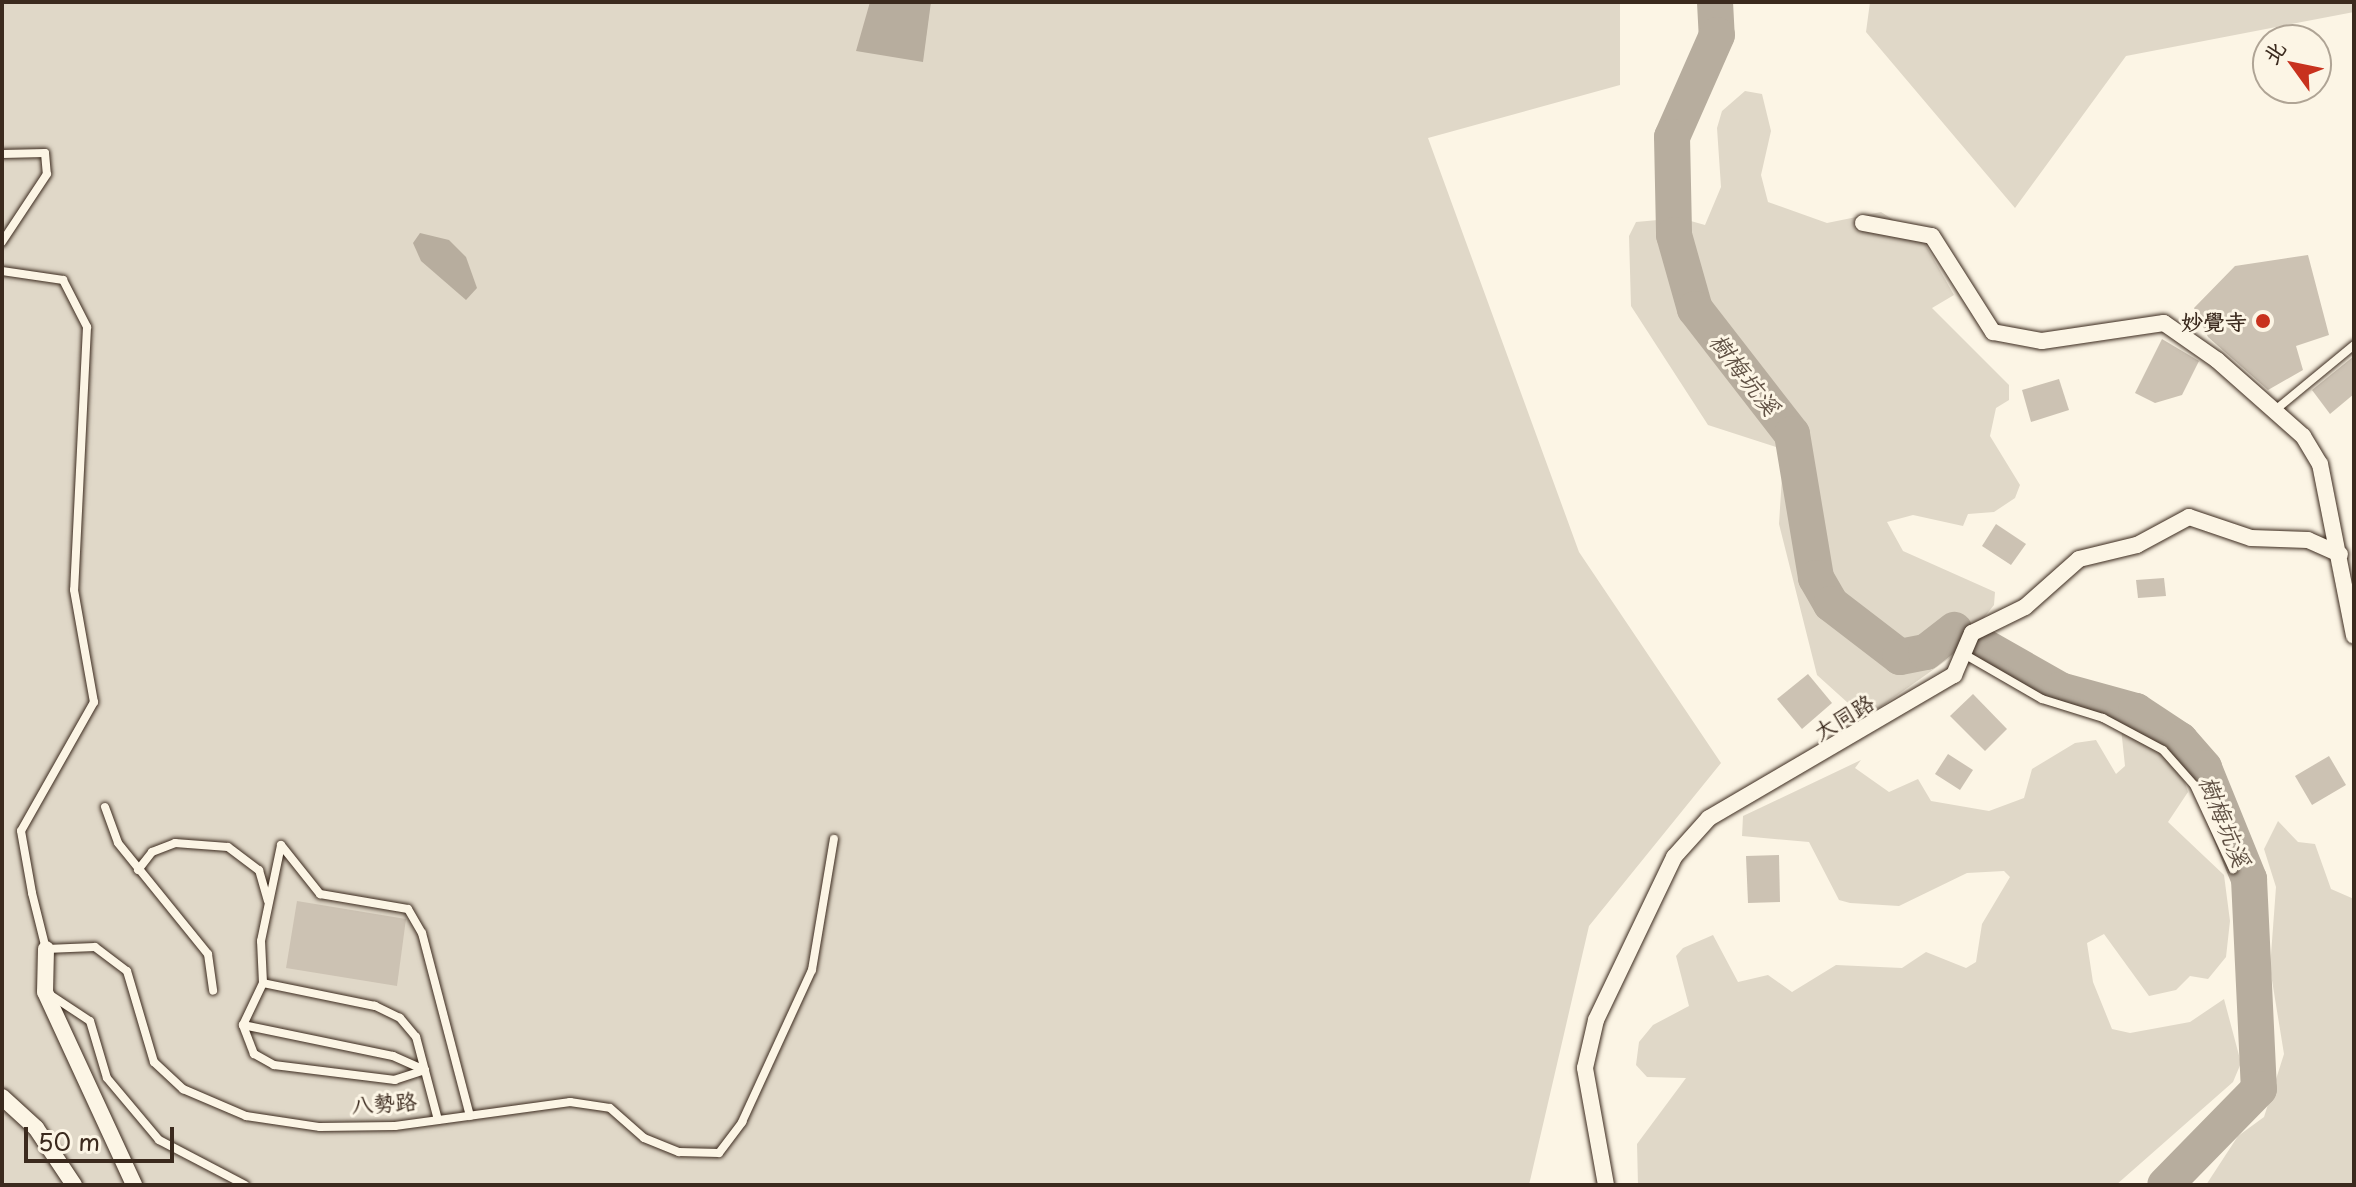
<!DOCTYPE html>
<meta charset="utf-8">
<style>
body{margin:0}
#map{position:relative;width:2356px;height:1187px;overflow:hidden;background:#fcf5e5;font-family:"Playpen Sans","LXGW WenKai TC",sans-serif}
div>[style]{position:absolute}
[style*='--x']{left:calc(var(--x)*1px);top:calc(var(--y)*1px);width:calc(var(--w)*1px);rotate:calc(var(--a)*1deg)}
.green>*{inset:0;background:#e0d8c8}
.water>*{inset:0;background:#b7ad9e}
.river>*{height:36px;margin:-18px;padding:0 18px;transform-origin:18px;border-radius:18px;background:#b7ad9e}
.building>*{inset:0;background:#ccc2b3}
.roads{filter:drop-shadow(0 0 2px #3b2a1e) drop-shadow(0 0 2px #3b2a1e)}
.lane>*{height:8px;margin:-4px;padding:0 4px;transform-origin:4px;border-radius:4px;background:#fcf5e5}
.street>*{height:16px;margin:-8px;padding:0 8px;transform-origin:8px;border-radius:8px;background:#fcf5e5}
.dots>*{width:22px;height:22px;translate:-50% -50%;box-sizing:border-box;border:4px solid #fcf5e5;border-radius:50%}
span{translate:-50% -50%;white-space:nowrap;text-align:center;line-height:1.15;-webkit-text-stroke:6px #fcf5e5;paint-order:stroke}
.poi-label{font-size:22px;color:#3b2a1e;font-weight:700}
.right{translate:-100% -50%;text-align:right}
.street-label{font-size:22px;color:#3b2a1e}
.water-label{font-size:24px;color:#605144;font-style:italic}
.frame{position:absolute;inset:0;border:4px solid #3b2a1e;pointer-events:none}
.north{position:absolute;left:2252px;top:24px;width:80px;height:80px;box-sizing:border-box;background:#fcf5e5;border:2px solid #afa495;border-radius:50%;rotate:303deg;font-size:22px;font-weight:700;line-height:32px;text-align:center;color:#3b2a1e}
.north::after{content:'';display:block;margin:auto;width:28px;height:36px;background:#c8321e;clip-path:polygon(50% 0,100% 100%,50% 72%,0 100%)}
.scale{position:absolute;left:24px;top:1127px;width:150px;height:36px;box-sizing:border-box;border:4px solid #3b2a1e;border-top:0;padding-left:10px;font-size:24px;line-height:28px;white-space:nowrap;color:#3b2a1e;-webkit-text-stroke:6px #fcf5e5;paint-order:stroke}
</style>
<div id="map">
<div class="green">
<i style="clip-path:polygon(2px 2px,1620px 2px,1620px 85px,1428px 138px,1579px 552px,1721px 763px,1589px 926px,1529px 1185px,2px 1185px)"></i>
<i style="clip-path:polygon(1870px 2px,2354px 2px,2354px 12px,2126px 56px,2015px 208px,1866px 32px)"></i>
<i style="clip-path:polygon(1745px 91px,1762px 94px,1771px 131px,1761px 175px,1768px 202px,1827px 223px,1881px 212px,1921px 237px,1954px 295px,1932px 308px,2009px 385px,2009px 400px,1996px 408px,1990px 436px,2020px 485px,2015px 498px,1994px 512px,1968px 514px,1963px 526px,1913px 515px,1887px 522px,1903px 551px,1995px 592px,1994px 605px,1954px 655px,1879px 708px,1858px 712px,1817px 675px,1779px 524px,1783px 460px,1776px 447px,1708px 425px,1631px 306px,1629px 236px,1636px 222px,1680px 218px,1705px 225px,1721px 187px,1717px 128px,1722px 111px)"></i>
<i style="clip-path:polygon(2121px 728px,2165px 751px,2185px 783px,2188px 792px,2168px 822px,2224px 875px,2230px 921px,2226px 957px,2208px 979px,2190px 976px,2176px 990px,2149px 996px,2104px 934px,2087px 943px,2093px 982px,2112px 1029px,2130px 1033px,2190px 1022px,2224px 999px,2241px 1063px,2233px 1082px,2116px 1185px,1638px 1185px,1637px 1144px,1686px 1078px,1647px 1077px,1636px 1065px,1639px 1042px,1653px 1025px,1689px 1006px,1676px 956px,1683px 948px,1713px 935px,1738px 982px,1768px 975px,1792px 992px,1836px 965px,1902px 968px,1926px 952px,1966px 968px,1976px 962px,1982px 924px,2010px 877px,2004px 871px,1967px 873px,1899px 906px,1850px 903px,1839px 900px,1809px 842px,1742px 836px,1743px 816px,1861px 760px,1855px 768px,1889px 792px,1918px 779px,1931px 801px,1989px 811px,2024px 798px,2032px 769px,2075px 743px,2096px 740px,2116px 774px,2125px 766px)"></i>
<i style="clip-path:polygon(2278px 821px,2298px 842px,2315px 844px,2331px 889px,2354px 899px,2354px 1185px,2206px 1185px,2238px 1136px,2264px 1117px,2284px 1054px,2270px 968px,2276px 887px,2264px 849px)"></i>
</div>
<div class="water">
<i style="clip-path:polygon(870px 2px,931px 2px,923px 62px,856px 51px)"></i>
<i style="clip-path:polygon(420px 233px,449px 240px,466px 257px,477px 288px,466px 300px,421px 261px,413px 243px)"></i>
</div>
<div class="river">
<i style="--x:1715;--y:2;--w:33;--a:87"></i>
<i style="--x:1717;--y:35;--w:111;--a:113.8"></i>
<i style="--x:1672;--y:137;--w:98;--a:88.8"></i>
<i style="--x:1674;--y:235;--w:77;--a:74.2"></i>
<i style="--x:1695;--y:309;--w:158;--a:52.2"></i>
<i style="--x:1792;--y:434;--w:146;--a:80.5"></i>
<i style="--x:1816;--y:578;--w:30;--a:60"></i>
<i style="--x:1831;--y:604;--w:87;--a:37.5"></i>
<i style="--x:1900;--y:657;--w:26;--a:-11"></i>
<i style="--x:1926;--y:652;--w:36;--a:-38"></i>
<i style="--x:1985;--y:647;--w:86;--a:29.8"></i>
<i style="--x:2060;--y:690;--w:79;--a:15.4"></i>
<i style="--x:2136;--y:711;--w:53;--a:33.4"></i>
<i style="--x:2180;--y:740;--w:37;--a:49"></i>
<i style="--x:2204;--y:768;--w:120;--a:67.9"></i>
<i style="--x:2249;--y:879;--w:210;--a:87.3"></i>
<i style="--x:2259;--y:1089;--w:134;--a:134.4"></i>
</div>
<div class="building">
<i style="clip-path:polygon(2308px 255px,2329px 335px,2296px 346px,2303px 370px,2268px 390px,2208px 337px,2194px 308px,2235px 266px)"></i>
<i style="clip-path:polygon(2162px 339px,2199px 361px,2182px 395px,2155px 403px,2135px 393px)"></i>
<i style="clip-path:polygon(2354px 356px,2354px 394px,2330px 414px,2312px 390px)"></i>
<i style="clip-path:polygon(2059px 379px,2069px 410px,2031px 422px,2022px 390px)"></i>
<i style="clip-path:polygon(1996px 524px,2026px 544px,2011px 565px,1982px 546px)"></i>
<i style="clip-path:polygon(2164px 578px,2166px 596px,2138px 598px,2136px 580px)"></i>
<i style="clip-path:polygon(1808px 674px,1832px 703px,1802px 729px,1777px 699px)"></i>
<i style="clip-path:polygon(1973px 694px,2007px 729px,1985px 751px,1950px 716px)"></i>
<i style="clip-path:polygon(1948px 754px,1973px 770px,1960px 790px,1935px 774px)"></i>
<i style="clip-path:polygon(2329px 756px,2346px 785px,2312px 805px,2295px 776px)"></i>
<i style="clip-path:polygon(1779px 855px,1780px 902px,1748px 903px,1746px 856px)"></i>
<i style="clip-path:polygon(297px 901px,406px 919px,397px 986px,286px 968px)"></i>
</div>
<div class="roads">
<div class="lane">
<i style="--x:2;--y:154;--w:43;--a:-1.3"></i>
<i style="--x:45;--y:153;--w:21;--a:85"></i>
<i style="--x:47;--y:174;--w:82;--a:123.5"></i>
<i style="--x:2;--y:271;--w:62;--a:8.4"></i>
<i style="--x:63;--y:280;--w:53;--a:62.9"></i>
<i style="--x:87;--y:327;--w:263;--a:92.8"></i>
<i style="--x:74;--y:590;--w:114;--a:79.9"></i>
<i style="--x:94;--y:702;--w:148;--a:119.5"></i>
<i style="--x:21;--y:831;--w:63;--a:79.9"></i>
<i style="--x:32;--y:893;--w:58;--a:76"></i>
<i style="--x:46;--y:949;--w:49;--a:-2.3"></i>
<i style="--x:95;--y:947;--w:40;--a:37"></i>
<i style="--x:127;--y:971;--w:95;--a:73.5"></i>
<i style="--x:154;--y:1062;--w:40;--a:43"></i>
<i style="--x:183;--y:1089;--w:69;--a:23.2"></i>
<i style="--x:246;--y:1116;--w:75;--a:8.5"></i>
<i style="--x:320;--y:1127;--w:75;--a:-0.8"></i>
<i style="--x:395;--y:1126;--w:177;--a:-7.8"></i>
<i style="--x:570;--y:1102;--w:40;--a:8.5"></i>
<i style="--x:610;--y:1108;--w:45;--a:41.4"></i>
<i style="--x:644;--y:1138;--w:38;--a:22"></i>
<i style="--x:679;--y:1152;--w:40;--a:1.4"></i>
<i style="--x:719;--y:1153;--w:39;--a:-53"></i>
<i style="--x:742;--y:1122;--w:167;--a:-65.3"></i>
<i style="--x:812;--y:970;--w:133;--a:-80.5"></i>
<i style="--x:2274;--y:411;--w:104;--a:-39.5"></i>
<i style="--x:1964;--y:654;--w:90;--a:30"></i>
<i style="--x:2042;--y:699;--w:64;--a:17.3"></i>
<i style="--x:2103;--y:718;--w:68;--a:28.1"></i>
<i style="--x:2163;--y:750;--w:47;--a:48.5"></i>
<i style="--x:2194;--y:785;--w:93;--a:65.1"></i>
<i style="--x:105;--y:807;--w:38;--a:70"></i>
<i style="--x:118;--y:843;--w:143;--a:51"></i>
<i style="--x:208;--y:954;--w:37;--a:82"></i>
<i style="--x:138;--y:870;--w:23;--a:-52"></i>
<i style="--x:152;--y:852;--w:25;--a:-21"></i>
<i style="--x:175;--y:843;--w:53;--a:4.3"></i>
<i style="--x:228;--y:847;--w:39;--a:37"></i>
<i style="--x:259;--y:870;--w:32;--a:74"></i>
<i style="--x:49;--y:994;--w:49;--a:33.4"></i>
<i style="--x:90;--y:1021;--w:59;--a:73.4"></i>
<i style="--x:107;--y:1078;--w:81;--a:50"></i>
<i style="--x:159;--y:1140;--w:97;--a:27.6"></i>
<i style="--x:243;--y:1025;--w:153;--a:11.7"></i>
<i style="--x:393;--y:1056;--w:35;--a:24"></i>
<i style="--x:425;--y:1070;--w:32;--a:162"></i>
<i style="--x:395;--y:1080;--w:122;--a:-172.9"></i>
<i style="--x:274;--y:1065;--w:23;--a:-151"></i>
<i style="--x:254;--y:1054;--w:31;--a:-111"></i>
<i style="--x:243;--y:1025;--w:47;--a:-64.5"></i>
<i style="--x:438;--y:1120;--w:86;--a:-104.8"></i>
<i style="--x:416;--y:1037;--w:25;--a:-130"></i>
<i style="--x:400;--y:1018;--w:28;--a:-154"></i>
<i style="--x:375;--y:1006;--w:114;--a:-168.4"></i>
<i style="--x:263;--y:983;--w:42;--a:-92.7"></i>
<i style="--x:261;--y:941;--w:98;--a:-78.2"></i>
<i style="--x:281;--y:845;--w:63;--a:51.5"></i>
<i style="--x:320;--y:894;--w:89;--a:9.7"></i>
<i style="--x:408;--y:909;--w:28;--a:60"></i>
<i style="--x:422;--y:933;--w:189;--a:75.3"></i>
</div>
<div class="street">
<i style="--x:1863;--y:223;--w:70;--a:10.7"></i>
<i style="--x:1932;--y:236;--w:114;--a:57.6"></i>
<i style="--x:1993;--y:332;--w:50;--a:10.4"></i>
<i style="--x:2042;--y:341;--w:123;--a:-8.4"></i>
<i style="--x:2164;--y:323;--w:65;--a:34.9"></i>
<i style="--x:2217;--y:360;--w:115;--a:41.5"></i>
<i style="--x:2303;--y:436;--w:33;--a:59"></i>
<i style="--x:2320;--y:464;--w:175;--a:78.8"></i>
<i style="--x:46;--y:949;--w:43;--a:91.3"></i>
<i style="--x:45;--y:992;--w:213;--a:65.2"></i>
<i style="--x:2;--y:1097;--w:46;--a:42.4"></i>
<i style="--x:36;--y:1128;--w:69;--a:56.3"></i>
<i style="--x:1606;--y:1185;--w:119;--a:-100.2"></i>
<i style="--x:1585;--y:1068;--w:49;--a:-77.1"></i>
<i style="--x:1596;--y:1020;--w:181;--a:-64.4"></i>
<i style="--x:1674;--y:857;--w:52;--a:-48.1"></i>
<i style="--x:1709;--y:818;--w:284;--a:-30.3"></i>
<i style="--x:1954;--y:675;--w:46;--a:-66.8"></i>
<i style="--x:1972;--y:633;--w:59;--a:-26.1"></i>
<i style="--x:2025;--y:607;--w:72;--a:-41.6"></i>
<i style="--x:2079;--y:559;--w:60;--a:-13.6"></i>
<i style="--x:2137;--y:545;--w:59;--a:-28.3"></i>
<i style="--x:2189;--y:517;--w:65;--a:18.7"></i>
<i style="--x:2251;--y:538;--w:57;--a:2"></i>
<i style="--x:2308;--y:540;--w:35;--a:24"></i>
</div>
</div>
<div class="dots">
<i style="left:2263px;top:321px;background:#c8321e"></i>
</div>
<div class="poi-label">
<span class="right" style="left:2247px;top:321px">妙覺寺</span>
</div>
<div class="street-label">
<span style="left:1843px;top:716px;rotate:-31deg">大同路</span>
<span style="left:384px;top:1102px;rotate:-4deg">八勢路</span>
</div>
<div class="water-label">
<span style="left:1745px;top:374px;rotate:52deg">樹梅坑溪</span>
<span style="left:2225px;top:821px;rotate:68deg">樹梅坑溪</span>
</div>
<div class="frame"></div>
<div class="north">北</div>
<div class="scale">50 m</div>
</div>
